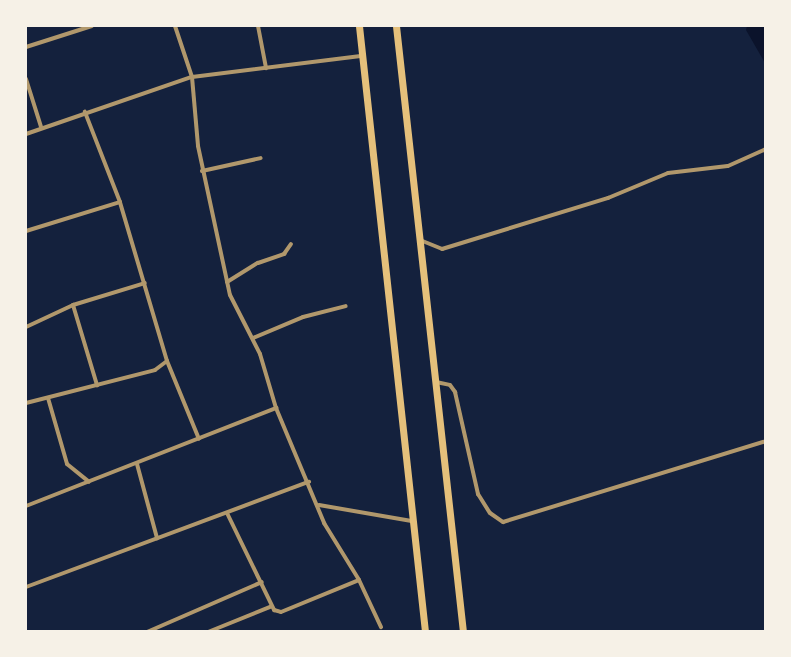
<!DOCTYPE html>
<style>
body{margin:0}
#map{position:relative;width:791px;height:657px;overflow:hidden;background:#14213d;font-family:Montserrat,sans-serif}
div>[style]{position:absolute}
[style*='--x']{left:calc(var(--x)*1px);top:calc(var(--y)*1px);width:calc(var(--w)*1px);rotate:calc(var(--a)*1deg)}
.water>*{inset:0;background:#0b132b}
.minor>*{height:4px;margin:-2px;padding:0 2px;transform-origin:2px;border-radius:2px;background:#b1986c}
.motorway>*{height:7px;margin:-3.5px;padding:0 3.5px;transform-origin:3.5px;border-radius:3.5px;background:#e5c07b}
span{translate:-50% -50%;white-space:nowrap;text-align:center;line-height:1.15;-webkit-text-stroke:4.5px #f6f1e7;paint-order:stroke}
.frame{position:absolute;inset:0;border:27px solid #f6f1e7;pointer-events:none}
</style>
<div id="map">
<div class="water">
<i style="clip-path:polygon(747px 26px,765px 26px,765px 63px,746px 30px)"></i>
</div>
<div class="minor">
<i style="--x:175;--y:26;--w:54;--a:71.6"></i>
<i style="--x:192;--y:77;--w:69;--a:85"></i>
<i style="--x:198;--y:146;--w:152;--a:77.9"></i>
<i style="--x:230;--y:295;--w:66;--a:63"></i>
<i style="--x:260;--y:354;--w:56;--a:73.5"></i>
<i style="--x:276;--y:408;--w:125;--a:67.3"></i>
<i style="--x:324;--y:523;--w:67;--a:58.4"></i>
<i style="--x:359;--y:580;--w:52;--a:64.9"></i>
<i style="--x:258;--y:26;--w:43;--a:79.2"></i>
<i style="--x:26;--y:47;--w:69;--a:-17.7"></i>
<i style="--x:26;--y:79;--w:50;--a:72.6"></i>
<i style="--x:26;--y:134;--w:176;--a:-19"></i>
<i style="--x:192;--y:77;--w:170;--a:-7.1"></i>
<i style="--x:202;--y:171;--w:60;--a:-12.4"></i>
<i style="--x:26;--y:231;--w:98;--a:-17.1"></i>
<i style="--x:420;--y:240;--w:24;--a:22"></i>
<i style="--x:442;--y:249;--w:174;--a:-17.1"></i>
<i style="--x:608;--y:198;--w:65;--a:-22.6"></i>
<i style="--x:668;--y:173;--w:60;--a:-6.7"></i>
<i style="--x:728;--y:166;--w:42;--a:-24.1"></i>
<i style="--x:227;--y:282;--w:36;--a:-32"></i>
<i style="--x:258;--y:263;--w:28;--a:-19"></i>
<i style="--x:284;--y:254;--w:12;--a:-55"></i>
<i style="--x:73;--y:305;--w:84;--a:73.3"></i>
<i style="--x:26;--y:327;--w:52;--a:-25.1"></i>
<i style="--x:73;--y:305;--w:75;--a:-17"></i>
<i style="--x:253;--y:338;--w:54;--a:-22.8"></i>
<i style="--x:303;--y:317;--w:44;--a:-14.3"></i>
<i style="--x:167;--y:361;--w:84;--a:67.7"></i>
<i style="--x:436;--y:382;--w:14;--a:12"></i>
<i style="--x:450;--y:385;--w:9;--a:54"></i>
<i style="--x:455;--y:392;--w:105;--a:77.3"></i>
<i style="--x:478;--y:494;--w:22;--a:58"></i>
<i style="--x:490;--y:513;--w:16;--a:35"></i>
<i style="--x:503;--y:522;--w:275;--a:-17.1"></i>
<i style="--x:48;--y:398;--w:69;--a:73.9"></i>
<i style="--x:67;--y:464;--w:28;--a:39"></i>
<i style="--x:26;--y:403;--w:133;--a:-14.3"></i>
<i style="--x:155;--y:370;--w:15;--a:-37"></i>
<i style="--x:167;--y:361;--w:166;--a:-106.5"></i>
<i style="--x:120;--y:202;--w:97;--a:-111.3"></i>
<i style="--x:137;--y:464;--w:77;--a:74.9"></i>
<i style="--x:319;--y:505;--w:94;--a:9.8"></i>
<i style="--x:26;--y:506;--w:269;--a:-21.4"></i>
<i style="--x:227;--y:513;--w:108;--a:64.1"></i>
<i style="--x:274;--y:610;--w:7;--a:16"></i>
<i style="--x:281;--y:612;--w:84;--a:-22.3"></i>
<i style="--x:26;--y:587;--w:302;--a:-20.4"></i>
<i style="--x:147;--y:632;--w:125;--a:-23.5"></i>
<i style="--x:208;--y:632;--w:67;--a:-22"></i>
</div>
<div class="motorway">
<i style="--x:359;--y:26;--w:610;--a:83.78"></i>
<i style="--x:396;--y:26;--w:610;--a:83.69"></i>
</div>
<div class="frame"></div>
</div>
